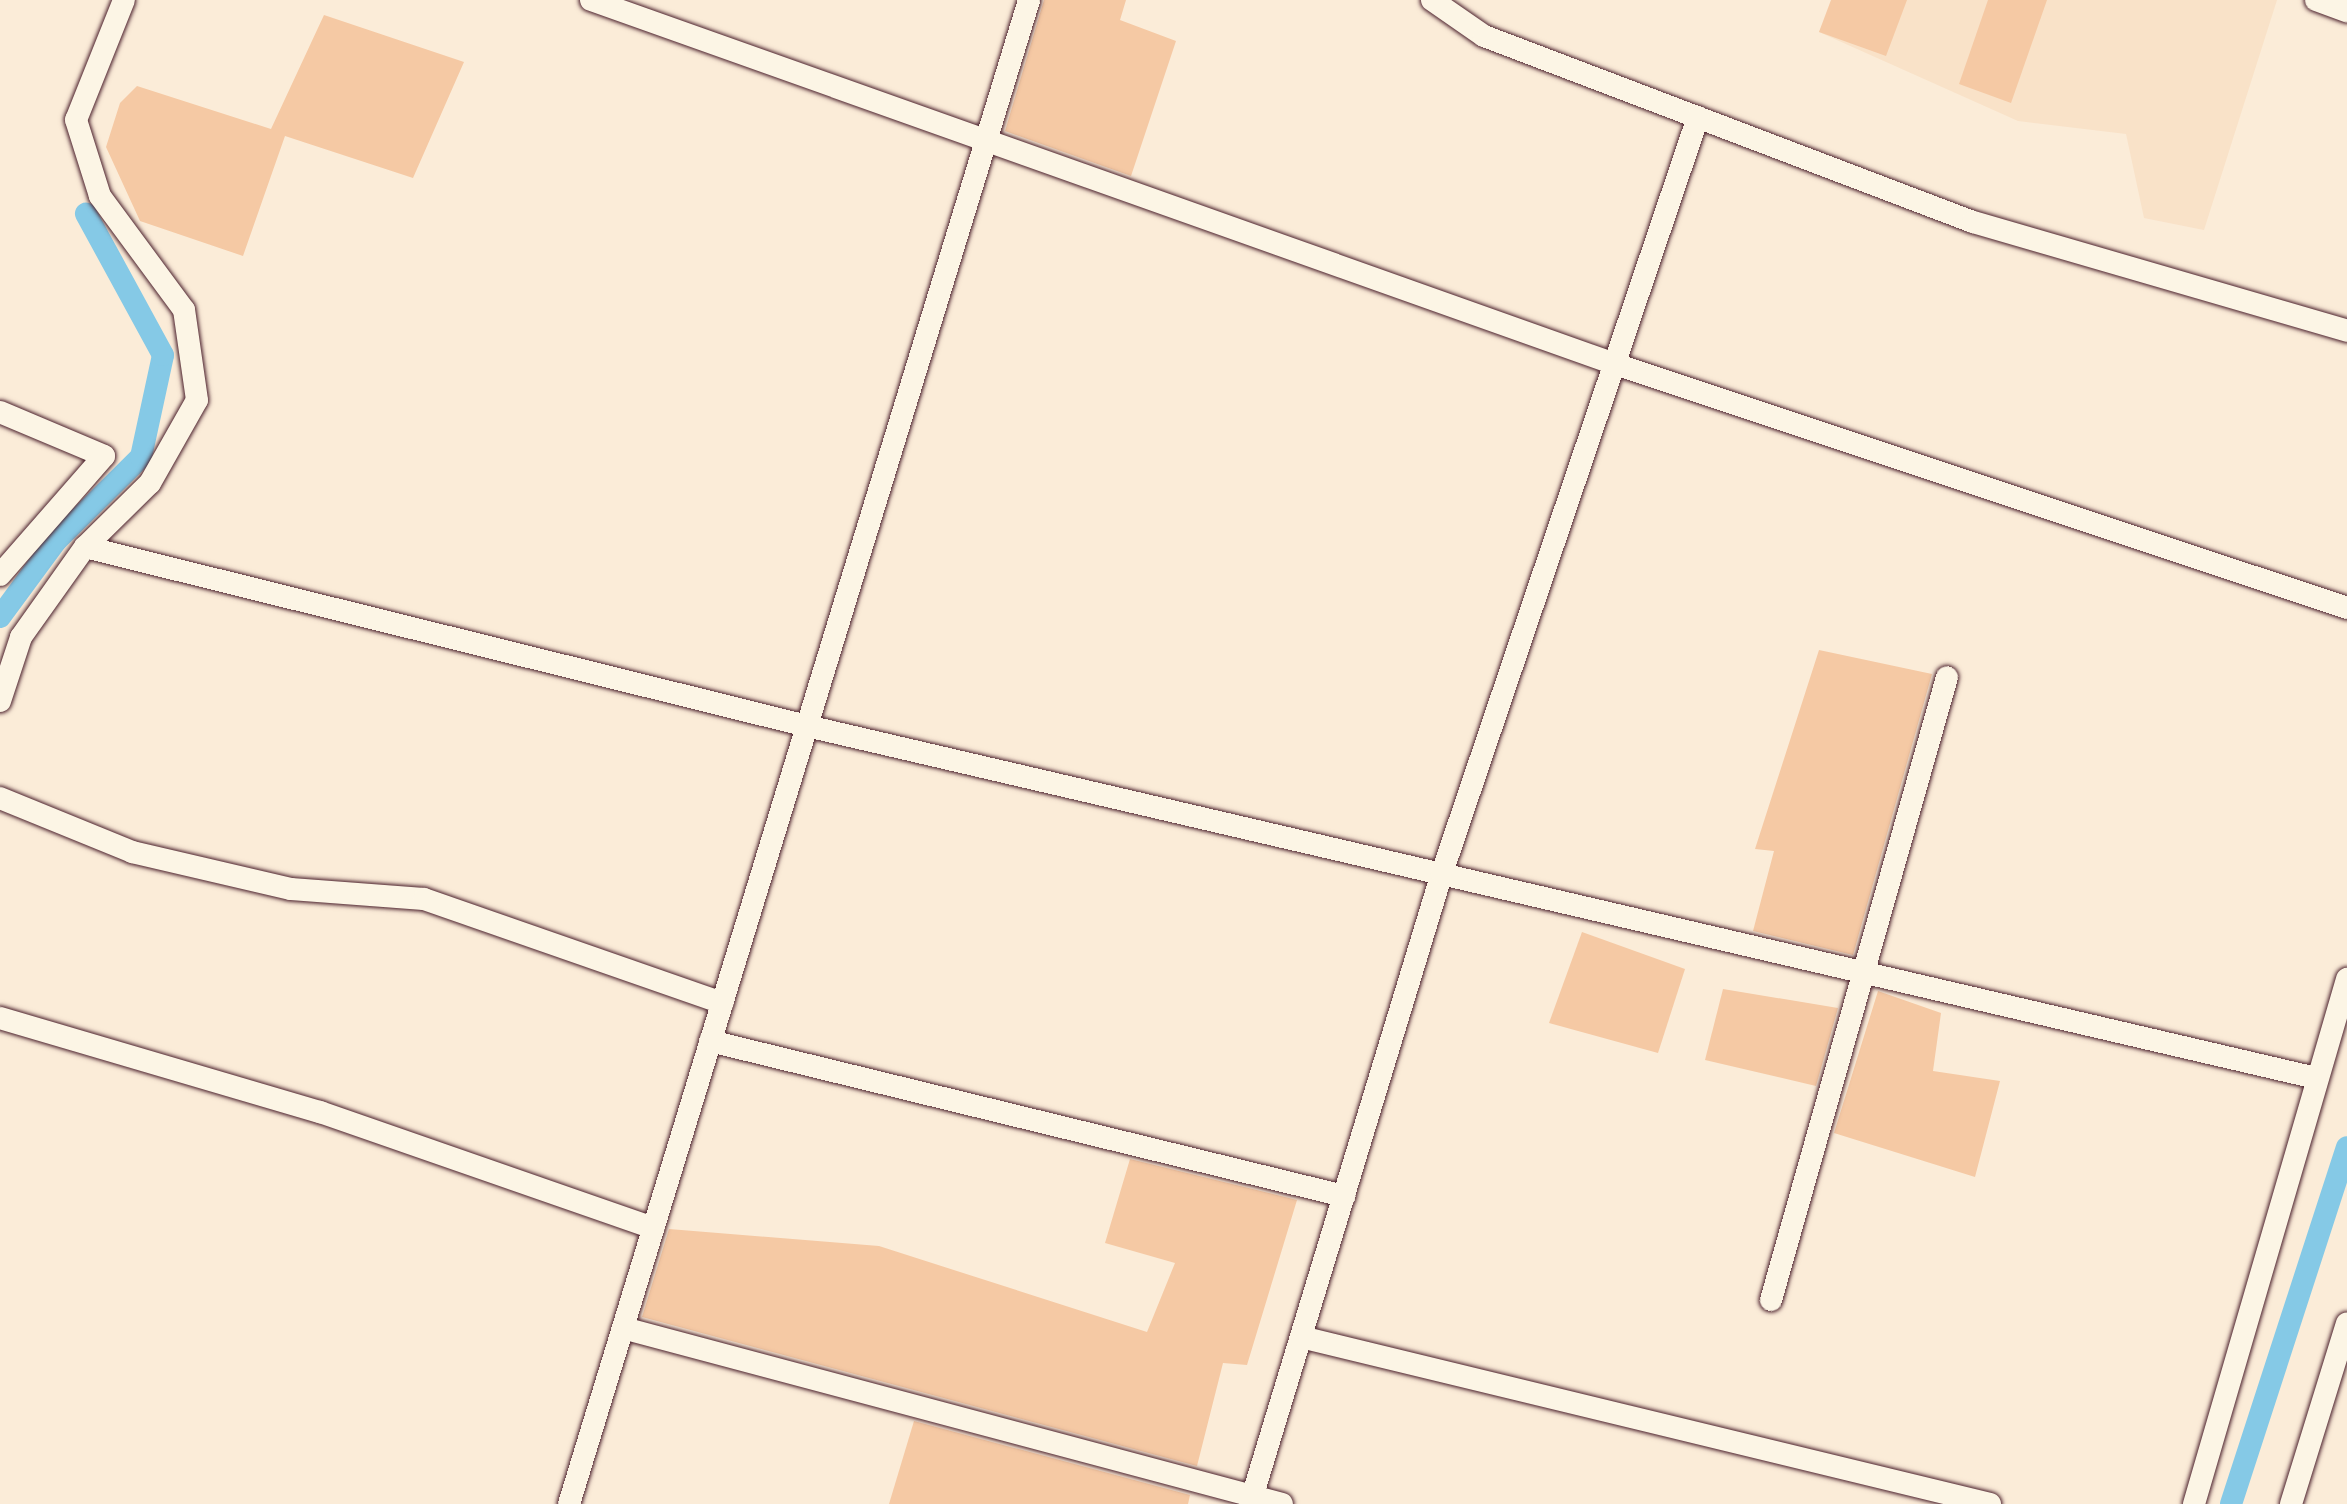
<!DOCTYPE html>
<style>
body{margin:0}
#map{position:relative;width:2347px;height:1504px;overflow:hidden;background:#fbecd8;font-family:"Comic Neue",sans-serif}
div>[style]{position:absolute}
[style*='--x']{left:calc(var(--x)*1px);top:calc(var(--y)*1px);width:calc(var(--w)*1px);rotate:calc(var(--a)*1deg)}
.built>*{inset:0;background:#f9e2c8}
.canal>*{height:22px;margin:-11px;padding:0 11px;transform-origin:11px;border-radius:11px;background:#85c9e6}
.building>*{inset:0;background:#f5c9a4}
.roads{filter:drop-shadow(0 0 2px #4a1f2b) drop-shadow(0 0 2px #4a1f2b)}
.minor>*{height:22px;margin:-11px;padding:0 11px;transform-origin:11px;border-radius:11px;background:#fcf5e5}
span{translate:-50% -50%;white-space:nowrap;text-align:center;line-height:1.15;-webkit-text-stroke:8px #fcf5e5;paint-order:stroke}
</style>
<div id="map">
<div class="built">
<i style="clip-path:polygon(1834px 0,2277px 0,2204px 230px,2144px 218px,2126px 134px,2018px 121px,1819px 32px)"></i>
</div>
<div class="canal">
<i style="--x:0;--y:617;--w:94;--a:-53.6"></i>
<i style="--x:56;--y:541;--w:120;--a:-44.7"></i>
<i style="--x:141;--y:457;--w:104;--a:-77.8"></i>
<i style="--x:163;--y:355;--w:161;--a:-118.6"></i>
<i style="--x:2231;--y:1504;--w:375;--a:-72"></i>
</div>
<div class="building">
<i style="clip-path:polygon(1044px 0,1126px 0,1120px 20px,1176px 41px,1131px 176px,1005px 131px)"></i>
<i style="clip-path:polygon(1831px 0,1907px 0,1886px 56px,1819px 32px)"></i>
<i style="clip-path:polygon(1988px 0,2047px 0,2011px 103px,1959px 84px)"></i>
<i style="clip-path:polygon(324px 15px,464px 62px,413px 178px,285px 136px,243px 256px,140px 221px,106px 147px,120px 103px,137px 86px,271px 129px)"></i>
<i style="clip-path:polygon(1819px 650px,1932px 674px,1853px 955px,1753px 931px,1774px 851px,1755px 849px)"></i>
<i style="clip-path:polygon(1582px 932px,1685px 969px,1658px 1053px,1549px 1023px)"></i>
<i style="clip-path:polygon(1723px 989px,1838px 1008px,1816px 1086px,1705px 1060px)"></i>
<i style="clip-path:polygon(1878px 991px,1941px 1013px,1933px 1071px,2000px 1081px,1975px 1177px,1834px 1133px)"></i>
<i style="clip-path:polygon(1130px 1159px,1297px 1200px,1247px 1365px,1223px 1363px,1197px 1466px,642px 1317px,669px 1229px,879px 1246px,1147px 1332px,1175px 1263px,1105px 1243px)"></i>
<i style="clip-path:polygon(914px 1421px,1190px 1495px,1188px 1504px,889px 1504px)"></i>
</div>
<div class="roads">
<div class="minor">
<i style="--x:591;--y:0;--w:1087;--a:19.57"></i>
<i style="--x:1615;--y:364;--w:772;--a:18.43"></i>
<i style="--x:1432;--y:0;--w:63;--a:34.7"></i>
<i style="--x:1484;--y:36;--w:523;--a:20.83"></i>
<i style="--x:1973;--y:222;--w:390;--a:16.2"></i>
<i style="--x:2316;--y:0;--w:33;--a:20"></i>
<i style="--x:0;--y:412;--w:113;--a:22.9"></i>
<i style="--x:104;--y:456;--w:158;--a:131.2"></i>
<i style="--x:85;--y:547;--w:744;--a:13.92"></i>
<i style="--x:807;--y:726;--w:1550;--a:13.13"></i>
<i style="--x:0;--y:701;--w:67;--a:-71.8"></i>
<i style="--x:21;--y:637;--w:110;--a:-54.6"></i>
<i style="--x:85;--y:547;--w:91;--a:-44.6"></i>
<i style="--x:150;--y:483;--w:95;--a:-60.5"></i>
<i style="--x:197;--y:400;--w:91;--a:-98.2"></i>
<i style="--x:184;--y:310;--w:142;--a:-126.4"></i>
<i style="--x:100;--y:196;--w:80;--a:-107.5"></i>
<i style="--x:76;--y:120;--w:129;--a:-68.2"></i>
<i style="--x:0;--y:798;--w:143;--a:22.2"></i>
<i style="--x:132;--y:852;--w:163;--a:13.1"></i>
<i style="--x:291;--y:889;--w:133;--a:4.3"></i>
<i style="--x:424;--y:899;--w:316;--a:19.2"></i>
<i style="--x:0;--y:1018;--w:334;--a:16.4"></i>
<i style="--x:320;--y:1112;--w:353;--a:19.2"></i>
<i style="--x:710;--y:1041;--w:653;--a:13.74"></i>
<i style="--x:1771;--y:1300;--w:647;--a:-74.22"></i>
<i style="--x:623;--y:1328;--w:682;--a:14.95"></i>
<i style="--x:1301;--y:1337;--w:709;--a:13.62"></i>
<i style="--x:569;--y:1504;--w:1573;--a:-72.99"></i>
<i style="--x:1250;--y:1504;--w:660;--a:-73.08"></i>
<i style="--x:1442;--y:873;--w:798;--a:-71.29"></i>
<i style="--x:2194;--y:1504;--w:547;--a:-73.75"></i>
<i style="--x:2291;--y:1504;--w:189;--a:-72.8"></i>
</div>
</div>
</div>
